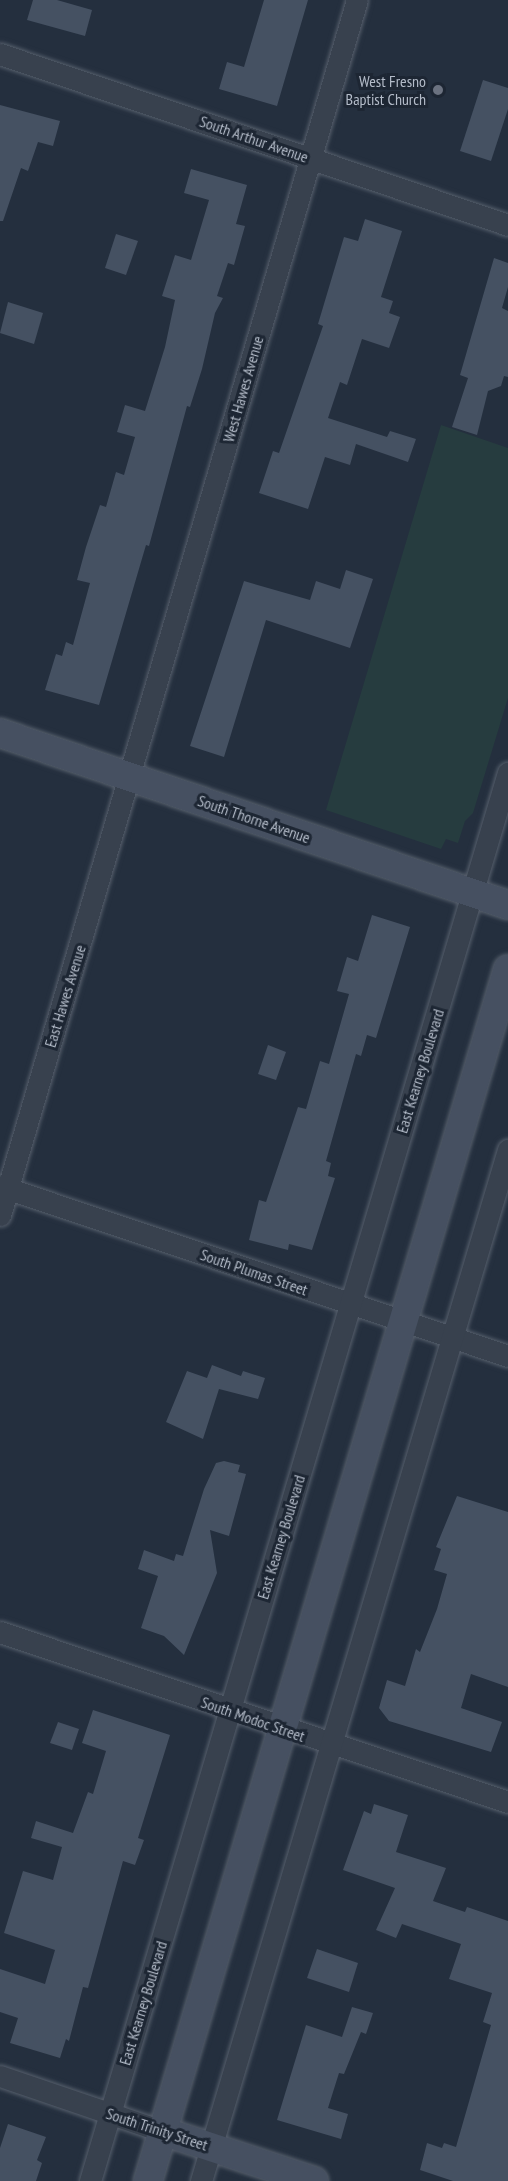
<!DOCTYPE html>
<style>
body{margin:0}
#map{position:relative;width:508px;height:2181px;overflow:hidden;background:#242f3e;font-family:"PT Sans Narrow",sans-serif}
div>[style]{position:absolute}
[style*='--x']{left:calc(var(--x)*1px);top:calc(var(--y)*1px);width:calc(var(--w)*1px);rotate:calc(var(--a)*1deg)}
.green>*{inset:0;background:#263c3f}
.building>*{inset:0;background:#455162}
.roads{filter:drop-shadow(0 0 2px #565f6c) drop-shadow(0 0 2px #565f6c)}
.street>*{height:21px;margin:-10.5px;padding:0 10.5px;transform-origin:10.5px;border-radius:10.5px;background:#38414e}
.secondary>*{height:28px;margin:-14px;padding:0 14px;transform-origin:14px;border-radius:14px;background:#465061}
.dots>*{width:16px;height:16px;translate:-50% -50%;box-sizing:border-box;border:3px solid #1d2633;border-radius:50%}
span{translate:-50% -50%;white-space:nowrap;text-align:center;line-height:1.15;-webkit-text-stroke:6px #1d2633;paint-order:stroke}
.poi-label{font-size:16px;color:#b4bcc9}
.right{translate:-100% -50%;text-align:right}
.street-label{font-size:16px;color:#b4bcc9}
</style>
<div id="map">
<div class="green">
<i style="clip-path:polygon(441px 425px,508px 448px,508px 698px,473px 813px,465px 821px,458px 843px,446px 839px,441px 849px,326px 810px)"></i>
</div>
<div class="building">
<i style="clip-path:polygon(33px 0,57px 0,92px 10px,85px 36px,27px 20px)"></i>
<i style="clip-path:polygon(264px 0,308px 0,277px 106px,219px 89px,227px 62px,244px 67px)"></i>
<i style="clip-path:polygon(483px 80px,508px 88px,508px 109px,491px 161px,460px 151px)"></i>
<i style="clip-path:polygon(0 105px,60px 121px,53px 146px,38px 142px,28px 171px,21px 168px,3px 221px,0 221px)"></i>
<i style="clip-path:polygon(191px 169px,247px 185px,236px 224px,245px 226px,234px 265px,228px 263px,217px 296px,223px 298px,215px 313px,202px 369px,190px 407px,187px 406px,149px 546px,146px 545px,99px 705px,45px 690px,56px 654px,62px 656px,66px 642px,73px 645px,90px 583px,77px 580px,86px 547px,100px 505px,106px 507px,116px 472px,124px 475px,135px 437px,117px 432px,125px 405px,145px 411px,165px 347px,175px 300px,162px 296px,175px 255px,191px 260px,209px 200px,184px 193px)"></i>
<i style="clip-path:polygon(365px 219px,402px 231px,381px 297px,393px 301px,389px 313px,400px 317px,389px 348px,362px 339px,347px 385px,340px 382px,328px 418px,387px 437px,390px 431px,416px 439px,408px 462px,356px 444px,350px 465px,325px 457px,308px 509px,259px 493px,273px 451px,279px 453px,323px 326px,318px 324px,344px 237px,358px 241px)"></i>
<i style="clip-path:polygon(116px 234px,138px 241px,126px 275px,105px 268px)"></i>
<i style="clip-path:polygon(494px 258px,508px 263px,508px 287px,502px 308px,508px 311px,508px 377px,504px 376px,501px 386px,488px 391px,477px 435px,452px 427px,468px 378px,460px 375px)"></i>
<i style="clip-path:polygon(8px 302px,43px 313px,34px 344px,0 333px)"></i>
<i style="clip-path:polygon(346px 570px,373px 579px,350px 648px,266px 620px,224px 757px,190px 746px,244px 581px,310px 600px,316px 581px,340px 589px)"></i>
<i style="clip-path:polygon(372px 915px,410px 927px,376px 1038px,367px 1035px,361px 1056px,356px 1054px,326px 1161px,331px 1163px,328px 1176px,335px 1178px,312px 1250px,289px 1244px,288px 1250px,249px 1240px,259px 1200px,266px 1202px,298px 1107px,306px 1109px,320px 1061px,329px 1064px,349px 994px,337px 991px,347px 957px,358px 961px)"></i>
<i style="clip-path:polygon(268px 1045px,286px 1052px,276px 1080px,258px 1074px)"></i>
<i style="clip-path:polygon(212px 1365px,241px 1376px,243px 1371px,265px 1378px,258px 1399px,219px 1389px,203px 1439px,166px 1422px,187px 1371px,207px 1378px)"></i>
<i style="clip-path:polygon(224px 1461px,240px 1465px,238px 1472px,246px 1474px,229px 1536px,210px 1530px,217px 1573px,184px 1655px,164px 1636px,141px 1628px,158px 1576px,138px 1569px,144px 1550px,174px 1561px,176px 1554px,183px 1556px,204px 1489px,216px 1463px)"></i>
<i style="clip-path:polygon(457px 1496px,508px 1512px,508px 1687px,471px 1674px,461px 1708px,502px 1722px,491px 1752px,389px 1721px,379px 1708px,387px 1680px,405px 1686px,416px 1649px,420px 1652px,437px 1609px,447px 1574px,434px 1570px,441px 1549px,436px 1547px)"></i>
<i style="clip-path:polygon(93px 1710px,170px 1735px,138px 1838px,144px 1840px,135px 1865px,123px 1861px,88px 1988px,83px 1987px,69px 2041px,66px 2039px,60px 2058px,10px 2043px,18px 2018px,0 2012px,0 1969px,45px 1984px,55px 1950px,4px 1933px,23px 1871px,53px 1880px,62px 1847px,31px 1838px,36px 1821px,73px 1833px,88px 1792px,93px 1794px,106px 1751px,82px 1743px)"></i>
<i style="clip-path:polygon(58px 1722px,79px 1729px,72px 1750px,50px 1743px)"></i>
<i style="clip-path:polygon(374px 1804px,408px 1815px,396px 1852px,446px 1868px,433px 1901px,465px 1912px,467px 1907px,508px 1921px,508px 2181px,453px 2181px,420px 2170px,427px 2143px,442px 2148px,444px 2143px,456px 2147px,491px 2025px,483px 2022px,492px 1993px,449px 1979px,461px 1944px,402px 1924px,396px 1938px,376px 1930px,395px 1888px,343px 1870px,364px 1811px,371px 1814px)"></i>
<i style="clip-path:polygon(317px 1949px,358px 1963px,349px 1992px,307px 1978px)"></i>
<i style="clip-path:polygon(352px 2007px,373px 2013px,366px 2034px,361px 2032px,344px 2074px,339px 2073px,328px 2108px,348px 2114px,341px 2139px,277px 2120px,306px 2025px,342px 2037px)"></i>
<i style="clip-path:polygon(8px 2124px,46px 2137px,37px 2160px,42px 2163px,36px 2181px,0 2181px,0 2148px)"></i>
</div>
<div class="roads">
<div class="street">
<i style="--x:0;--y:54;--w:536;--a:18.6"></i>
<i style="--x:0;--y:1186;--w:536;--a:18.5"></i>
<i style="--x:0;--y:1215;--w:1266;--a:-73.63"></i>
<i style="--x:0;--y:1632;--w:536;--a:18.5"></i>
<i style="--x:0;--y:2076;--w:171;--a:18.8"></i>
<i style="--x:90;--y:2181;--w:1469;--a:-73.47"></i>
<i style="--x:201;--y:2181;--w:1076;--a:-73.42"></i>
</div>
<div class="secondary">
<i style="--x:0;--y:733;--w:536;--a:18.71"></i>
<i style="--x:162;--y:2131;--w:160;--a:18.2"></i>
<i style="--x:148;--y:2181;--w:1264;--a:-73.46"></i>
</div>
</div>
<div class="dots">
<i style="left:438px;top:90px;background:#6b7280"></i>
</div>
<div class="poi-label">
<span class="right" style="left:426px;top:90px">West Fresno<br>Baptist Church</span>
</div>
<div class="street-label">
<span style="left:254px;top:139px;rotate:19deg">South Arthur Avenue</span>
<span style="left:243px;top:389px;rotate:-74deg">West Hawes Avenue</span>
<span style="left:254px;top:819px;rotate:19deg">South Thorne Avenue</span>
<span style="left:65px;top:996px;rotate:-73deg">East Hawes Avenue</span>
<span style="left:420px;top:1071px;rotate:-73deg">East Kearney Boulevard</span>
<span style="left:254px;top:1272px;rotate:19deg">South Plumas Street</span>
<span style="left:281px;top:1537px;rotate:-73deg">East Kearney Boulevard</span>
<span style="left:253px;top:1719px;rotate:19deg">South Modoc Street</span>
<span style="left:143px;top:2003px;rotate:-73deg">East Kearney Boulevard</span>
<span style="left:157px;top:2129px;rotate:18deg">South Trinity Street</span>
</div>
</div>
